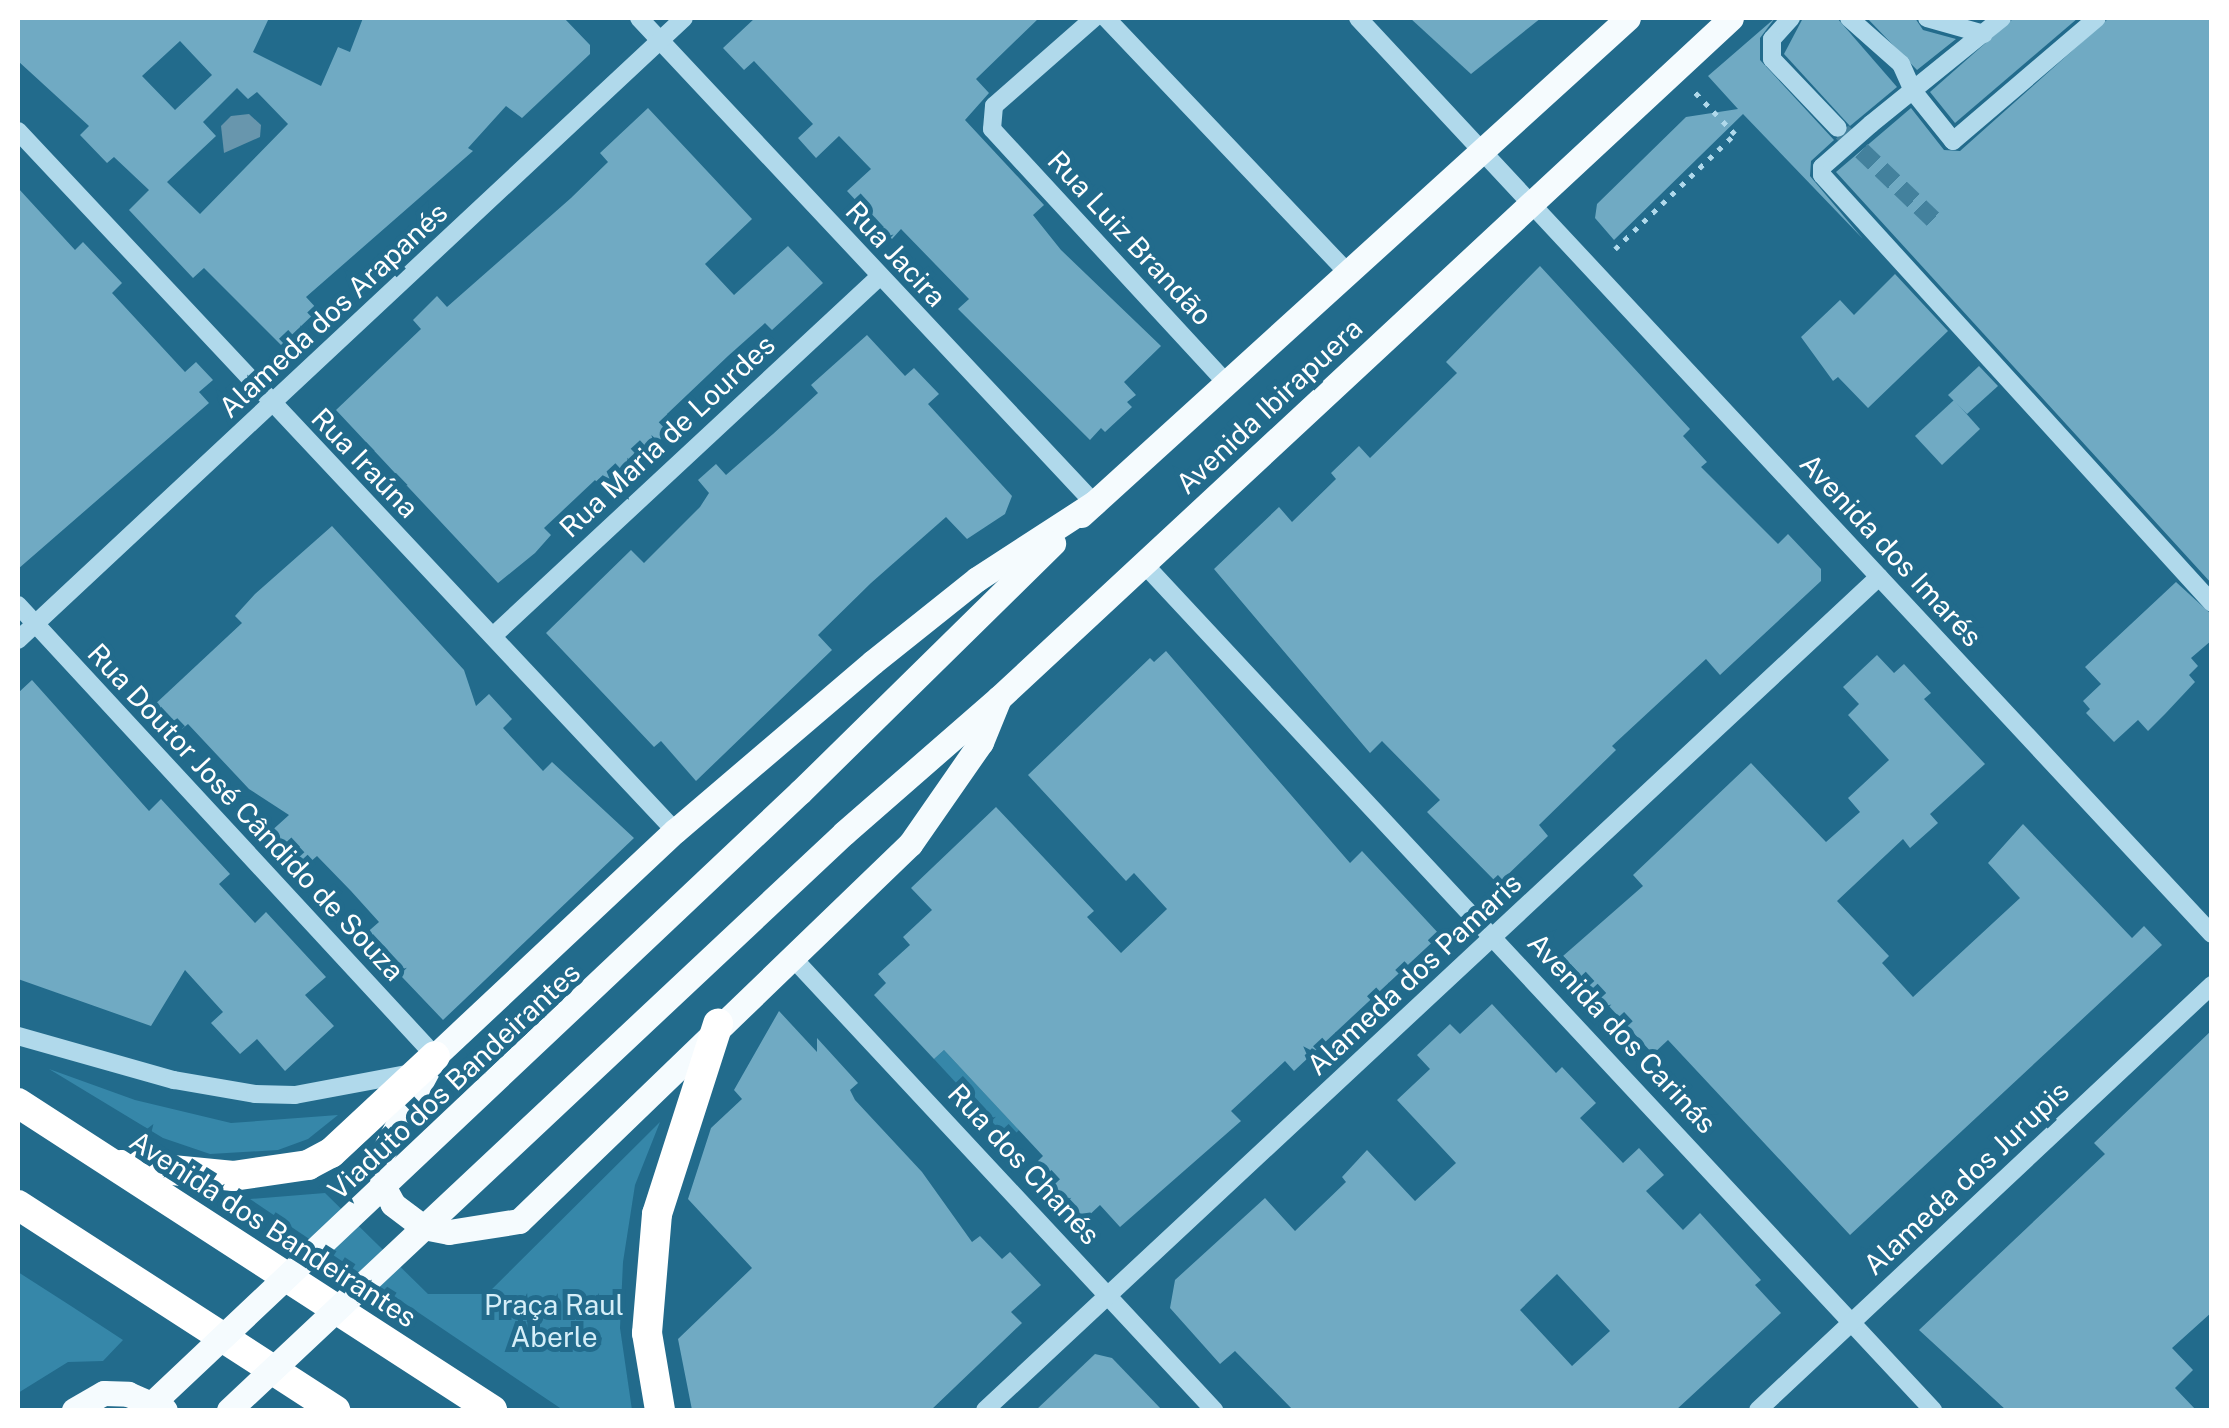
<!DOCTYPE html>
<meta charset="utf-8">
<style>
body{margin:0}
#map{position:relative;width:2229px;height:1428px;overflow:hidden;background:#226b8c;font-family:"Public Sans",sans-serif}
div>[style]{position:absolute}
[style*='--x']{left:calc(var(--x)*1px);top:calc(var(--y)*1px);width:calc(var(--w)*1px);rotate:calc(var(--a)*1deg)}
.green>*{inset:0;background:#3687a9}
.water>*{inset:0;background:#6896ad}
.building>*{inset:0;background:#70aac3}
.minor-tunnel>*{height:18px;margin-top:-9px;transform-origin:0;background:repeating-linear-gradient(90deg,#43819d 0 18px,transparent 0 27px)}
.path>*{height:5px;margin-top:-2.5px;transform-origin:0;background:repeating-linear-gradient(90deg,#b0d9eb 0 5px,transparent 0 13px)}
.minor>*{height:18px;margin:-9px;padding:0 9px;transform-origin:9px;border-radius:9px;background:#b0d9eb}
.major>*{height:25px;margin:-12.5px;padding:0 12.5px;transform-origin:12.5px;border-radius:12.5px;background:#f5fbfe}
.highway>*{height:30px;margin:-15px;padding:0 15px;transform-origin:15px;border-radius:15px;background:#fff}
.major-bridge>*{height:25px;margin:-12.5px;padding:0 12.5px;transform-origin:12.5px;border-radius:12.5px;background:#f5fbfe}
span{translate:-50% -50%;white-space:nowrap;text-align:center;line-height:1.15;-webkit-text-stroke:10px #226b8c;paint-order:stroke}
.street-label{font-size:28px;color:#fff}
.park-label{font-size:28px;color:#d5eef8}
.frame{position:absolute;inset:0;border:20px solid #fff;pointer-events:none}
</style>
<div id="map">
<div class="green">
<i style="clip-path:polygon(944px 1050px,1019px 1130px,1009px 1140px,934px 1059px)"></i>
<i style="clip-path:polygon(49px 1069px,135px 1100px,231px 1123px,338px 1115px,308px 1139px,278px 1150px,210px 1154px,163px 1138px)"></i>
<i style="clip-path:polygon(660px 1122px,635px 1185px,623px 1262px,620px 1328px,632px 1410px,563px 1410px,250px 1199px,325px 1193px,428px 1294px,487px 1294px)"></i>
<i style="clip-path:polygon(18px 1272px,71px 1306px,123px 1340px,103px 1361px,68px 1362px,18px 1393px)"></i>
</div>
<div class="water">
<i style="clip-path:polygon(249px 114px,261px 125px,260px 137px,224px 153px,221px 126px,231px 116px)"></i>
</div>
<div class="building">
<i style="clip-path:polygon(evenodd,18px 18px,269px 18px,253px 52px,321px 86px,338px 47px,350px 52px,363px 18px,564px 18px,590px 45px,590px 54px,522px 118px,506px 106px,468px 148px,473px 151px,306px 297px,318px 310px,281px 345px,204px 268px,193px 278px,129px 210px,149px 190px,114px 157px,107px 163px,80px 135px,89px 126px,18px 61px,18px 18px,180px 41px,212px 75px,175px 110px,142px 76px,180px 41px,18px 18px,237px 88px,248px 99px,257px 92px,288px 124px,200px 214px,167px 182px,216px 136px,203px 122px,237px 88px)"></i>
<i style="clip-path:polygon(755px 18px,1039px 18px,976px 79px,989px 93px,965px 120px,1044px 205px,1033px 215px,1061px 250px,1161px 346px,1124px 382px,1136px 395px,1127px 402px,1132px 407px,1105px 432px,1101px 428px,1090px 440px,958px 309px,969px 299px,901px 229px,892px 239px,847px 191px,871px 169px,839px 136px,816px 158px,798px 138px,813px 124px,754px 61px,744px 70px,723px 48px)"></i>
<i style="clip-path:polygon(1410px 18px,1541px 18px,1471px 74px)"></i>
<i style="clip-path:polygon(1775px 18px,1760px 38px,1760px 60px,1834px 140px,1811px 161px,1810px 176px,1863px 239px,1743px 114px,1614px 240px,1595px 218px,1597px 204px,1686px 117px,1738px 109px,1708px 76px)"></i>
<i style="clip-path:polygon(1803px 18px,1837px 18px,1897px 87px,1850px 126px,1784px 54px)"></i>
<i style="clip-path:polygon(1867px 18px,1915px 18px,1923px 30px,1956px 39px,1917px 70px)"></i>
<i style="clip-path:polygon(2014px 18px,2078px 18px,1955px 123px,1930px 92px)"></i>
<i style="clip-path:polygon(2109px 18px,2212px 18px,2212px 584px,1836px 172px,1911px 108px,1944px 150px,1960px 151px)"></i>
<i style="clip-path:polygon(648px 108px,752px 219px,705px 264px,734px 295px,788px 246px,823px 283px,772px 330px,765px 323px,728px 356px,667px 414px,677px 424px,605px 491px,595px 480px,544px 528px,551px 535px,535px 553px,498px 583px,336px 410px,421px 329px,413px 320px,437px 296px,447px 307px,571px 198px,608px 162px,600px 153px)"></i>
<i style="clip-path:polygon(18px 188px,75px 250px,83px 242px,122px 283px,112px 293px,185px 372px,196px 362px,213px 380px,199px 392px,209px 403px,18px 569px)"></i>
<i style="clip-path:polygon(1540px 266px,1690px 429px,1683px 436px,1707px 462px,1701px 467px,1778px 544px,1788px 534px,1821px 569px,1821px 581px,1720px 675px,1706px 659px,1612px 746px,1616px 750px,1539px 825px,1548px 836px,1498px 884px,1427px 812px,1440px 800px,1382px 741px,1370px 753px,1214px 569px,1279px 507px,1292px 522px,1336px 479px,1331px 473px,1359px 446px,1370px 458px,1457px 373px,1446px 362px)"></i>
<i style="clip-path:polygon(1895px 274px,1948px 331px,1868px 408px,1838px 377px,1833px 381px,1801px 337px,1840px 300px,1854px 315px)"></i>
<i style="clip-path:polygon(867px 335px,905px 376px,914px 368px,939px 394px,928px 404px,1012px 496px,1005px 514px,967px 539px,946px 517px,871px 583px,818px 635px,832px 650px,696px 781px,661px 741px,654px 747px,546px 633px,631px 550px,644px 563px,700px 507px,709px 493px,698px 480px,716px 464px,726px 475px,773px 434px,818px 393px,811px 385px)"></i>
<i style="clip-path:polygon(1979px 366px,1998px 386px,1967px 414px,1948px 395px)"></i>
<i style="clip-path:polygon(1954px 400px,1980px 429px,1942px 465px,1915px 436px)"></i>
<i style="clip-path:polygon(332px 526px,464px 670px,476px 706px,489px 694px,512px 719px,503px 728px,543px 771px,552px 762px,634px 838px,443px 1020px,363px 936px,379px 922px,351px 891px,317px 856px,301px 870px,268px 834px,289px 815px,249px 789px,188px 724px,176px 734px,152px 707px,242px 623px,235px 616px,255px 594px)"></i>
<i style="clip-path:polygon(2176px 582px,2212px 615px,2212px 640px,2191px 658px,2198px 666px,2189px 675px,2195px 682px,2165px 714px,2148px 731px,2138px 720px,2114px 742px,2086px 713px,2090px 709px,2083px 701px,2101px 684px,2085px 667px)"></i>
<i style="clip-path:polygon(1166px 651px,1350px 863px,1362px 851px,1440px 935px,1294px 1071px,1285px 1061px,1231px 1111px,1241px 1121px,1120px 1227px,1100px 1205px,1085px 1219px,1035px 1164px,1043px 1156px,944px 1050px,934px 1059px,874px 995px,886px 983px,878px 974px,910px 945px,903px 937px,932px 910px,911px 888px,996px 807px,1094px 911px,1087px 917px,1121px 953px,1167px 909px,1134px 873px,1126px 881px,1028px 775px,1150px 658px,1154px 662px)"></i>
<i style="clip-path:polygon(1877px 655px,1894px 673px,1904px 664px,1931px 693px,1924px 699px,1985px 764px,1930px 814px,1938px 823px,1910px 848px,1903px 839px,1837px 901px,1889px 956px,1882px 963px,1913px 997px,2020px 898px,1988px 863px,2023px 824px,2132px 938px,2144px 926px,2162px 945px,1850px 1235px,1668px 1040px,1653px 1054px,1563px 956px,1643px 886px,1633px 875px,1751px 763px,1826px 842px,1860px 812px,1848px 798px,1889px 760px,1848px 715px,1859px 704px,1843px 687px)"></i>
<i style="clip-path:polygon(32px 680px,149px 811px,161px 799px,230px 874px,219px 884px,255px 923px,266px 912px,326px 977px,305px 995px,334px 1026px,285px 1071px,257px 1039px,240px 1054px,211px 1023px,223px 1012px,185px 970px,151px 1026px,18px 979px,18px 693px)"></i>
<i style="clip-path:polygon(evenodd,1492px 1004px,1556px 1073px,1562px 1067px,1596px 1103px,1580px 1118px,1623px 1163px,1639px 1148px,1664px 1175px,1646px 1191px,1683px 1230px,1700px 1213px,1761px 1280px,1755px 1285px,1781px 1313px,1676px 1410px,1293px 1410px,1235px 1351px,1220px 1364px,1170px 1308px,1175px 1280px,1265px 1198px,1295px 1231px,1346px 1182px,1342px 1177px,1367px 1150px,1415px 1201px,1456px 1163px,1397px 1100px,1430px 1069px,1417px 1055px,1450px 1024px,1460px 1034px,1492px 1004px,1557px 1274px,1610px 1331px,1572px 1366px,1520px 1310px,1557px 1274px)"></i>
<i style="clip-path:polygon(779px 1011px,817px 1052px,817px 1038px,858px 1083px,850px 1090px,855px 1100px,922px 1172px,972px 1242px,980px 1236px,1002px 1259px,1010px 1252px,1041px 1285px,1011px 1312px,1022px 1323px,931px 1410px,692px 1410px,678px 1339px,752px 1268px,688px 1199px,711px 1128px,742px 1099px,734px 1090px)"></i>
<i style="clip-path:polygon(2212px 1030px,2212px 1312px,2172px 1348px,2193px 1370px,2175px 1388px,2196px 1410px,2006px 1410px,1919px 1330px,2105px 1154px,2094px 1143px)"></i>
<i style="clip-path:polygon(1095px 1354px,1112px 1358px,1162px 1410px,1036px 1410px)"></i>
</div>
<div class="minor-tunnel">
<i style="--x:1842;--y:132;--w:134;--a:43.8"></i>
</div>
<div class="path">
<i style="--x:1615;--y:249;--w:166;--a:-43.8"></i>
<i style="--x:1735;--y:134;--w:61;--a:-133.7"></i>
</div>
<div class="minor">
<i style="--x:639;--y:18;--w:665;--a:46.83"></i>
<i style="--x:1094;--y:18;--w:133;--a:138.7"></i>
<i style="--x:994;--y:106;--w:23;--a:95"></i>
<i style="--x:992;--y:129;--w:347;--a:47.3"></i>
<i style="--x:1106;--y:18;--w:353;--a:46.5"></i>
<i style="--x:1358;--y:18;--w:1252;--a:47.01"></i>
<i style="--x:1791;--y:18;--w:28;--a:132"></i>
<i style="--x:1772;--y:39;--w:20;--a:90"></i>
<i style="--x:1772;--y:59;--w:95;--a:46.3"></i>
<i style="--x:1849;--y:18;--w:69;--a:41.5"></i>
<i style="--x:1901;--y:64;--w:30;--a:66"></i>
<i style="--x:1913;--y:91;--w:64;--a:51.3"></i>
<i style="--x:1953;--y:141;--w:189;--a:-40.5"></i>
<i style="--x:1927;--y:18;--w:59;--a:15.7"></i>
<i style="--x:2002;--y:18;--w:169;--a:141"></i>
<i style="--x:1871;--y:124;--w:65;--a:138.7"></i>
<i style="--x:1822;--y:167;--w:8;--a:90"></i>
<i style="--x:1822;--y:175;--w:579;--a:47.66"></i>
<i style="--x:18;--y:131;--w:960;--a:46.81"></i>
<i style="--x:1144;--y:564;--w:1157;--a:47"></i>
<i style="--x:18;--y:605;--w:614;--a:47.24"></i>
<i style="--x:493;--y:636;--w:527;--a:-42.92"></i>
<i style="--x:18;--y:640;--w:911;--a:-43.04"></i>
<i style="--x:791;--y:956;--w:621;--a:47.02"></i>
<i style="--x:18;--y:1036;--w:162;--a:15.8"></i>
<i style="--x:174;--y:1080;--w:82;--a:9.8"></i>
<i style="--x:255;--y:1094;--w:40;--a:1.4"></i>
<i style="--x:295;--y:1095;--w:120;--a:-10.6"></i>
<i style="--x:985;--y:1410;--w:1222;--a:-42.98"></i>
<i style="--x:1758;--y:1410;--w:622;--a:-43.11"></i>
</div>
<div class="major">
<i style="--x:1081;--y:515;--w:739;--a:-42.26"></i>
<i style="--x:999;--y:698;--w:48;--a:112.2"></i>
<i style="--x:981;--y:742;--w:124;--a:124.8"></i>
<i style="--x:910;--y:844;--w:543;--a:136.04"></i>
<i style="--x:519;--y:1221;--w:71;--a:171.1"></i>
<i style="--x:449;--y:1232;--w:26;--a:-169"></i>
<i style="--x:423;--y:1227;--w:38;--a:-143"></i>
<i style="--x:393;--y:1204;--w:21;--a:-119"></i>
<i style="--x:383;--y:1186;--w:28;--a:-96"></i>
<i style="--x:380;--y:1158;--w:116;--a:-61.7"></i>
<i style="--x:435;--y:1056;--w:329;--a:-43.2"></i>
<i style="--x:675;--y:831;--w:260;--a:-40.5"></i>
<i style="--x:873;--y:662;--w:133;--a:-38.6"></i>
<i style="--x:977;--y:579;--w:140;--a:-33"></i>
<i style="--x:800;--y:792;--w:355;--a:-44.5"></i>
<i style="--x:844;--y:833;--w:206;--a:-41.1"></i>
<i style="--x:999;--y:698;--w:999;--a:-42.89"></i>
<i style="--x:74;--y:1410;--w:34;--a:-30"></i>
<i style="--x:104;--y:1393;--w:24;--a:2"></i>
<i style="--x:128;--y:1394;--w:40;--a:23.4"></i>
</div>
<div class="highway">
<i style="--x:18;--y:1103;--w:565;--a:32.93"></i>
<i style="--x:121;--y:1165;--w:113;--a:5.6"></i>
<i style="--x:233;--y:1176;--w:76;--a:-8.3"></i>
<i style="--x:308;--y:1165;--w:26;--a:-28"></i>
<i style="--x:331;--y:1153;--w:142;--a:-43"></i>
<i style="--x:18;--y:1205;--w:378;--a:32.9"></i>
<i style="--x:660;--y:1410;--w:78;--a:-99.6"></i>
<i style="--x:647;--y:1333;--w:119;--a:-85.2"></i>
<i style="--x:657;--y:1214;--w:200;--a:-72.2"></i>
</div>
<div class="major-bridge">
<i style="--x:145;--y:1410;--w:901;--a:-43.34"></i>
<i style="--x:229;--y:1410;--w:843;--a:-43.17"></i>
</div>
<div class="street-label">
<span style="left:1130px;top:238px;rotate:47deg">Rua Luiz Brandão</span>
<span style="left:896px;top:254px;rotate:47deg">Rua Jacira</span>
<span style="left:333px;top:310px;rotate:-43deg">Alameda dos Arapanés</span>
<span style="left:1269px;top:406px;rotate:-43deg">Avenida Ibirapuera</span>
<span style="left:667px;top:436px;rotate:-43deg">Rua Maria de Lourdes</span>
<span style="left:365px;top:463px;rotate:46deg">Rua Iraúna</span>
<span style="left:1891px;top:550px;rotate:47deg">Avenida dos Imarés</span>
<span style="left:246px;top:812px;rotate:47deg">Rua Doutor José Cândido de Souza</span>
<span style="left:1414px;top:974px;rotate:-43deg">Alameda dos Pamaris</span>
<span style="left:1622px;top:1033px;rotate:47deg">Avenida dos Carinás</span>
<span style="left:454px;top:1081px;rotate:-43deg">Viaduto dos Bandeirantes</span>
<span style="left:1024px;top:1164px;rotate:47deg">Rua dos Chanés</span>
<span style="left:1966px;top:1178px;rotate:-43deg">Alameda dos Jurupis</span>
<span style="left:273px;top:1229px;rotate:33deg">Avenida dos Bandeirantes</span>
</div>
<div class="park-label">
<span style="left:554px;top:1321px">Praça Raul<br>Aberle</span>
</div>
<div class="frame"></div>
</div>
